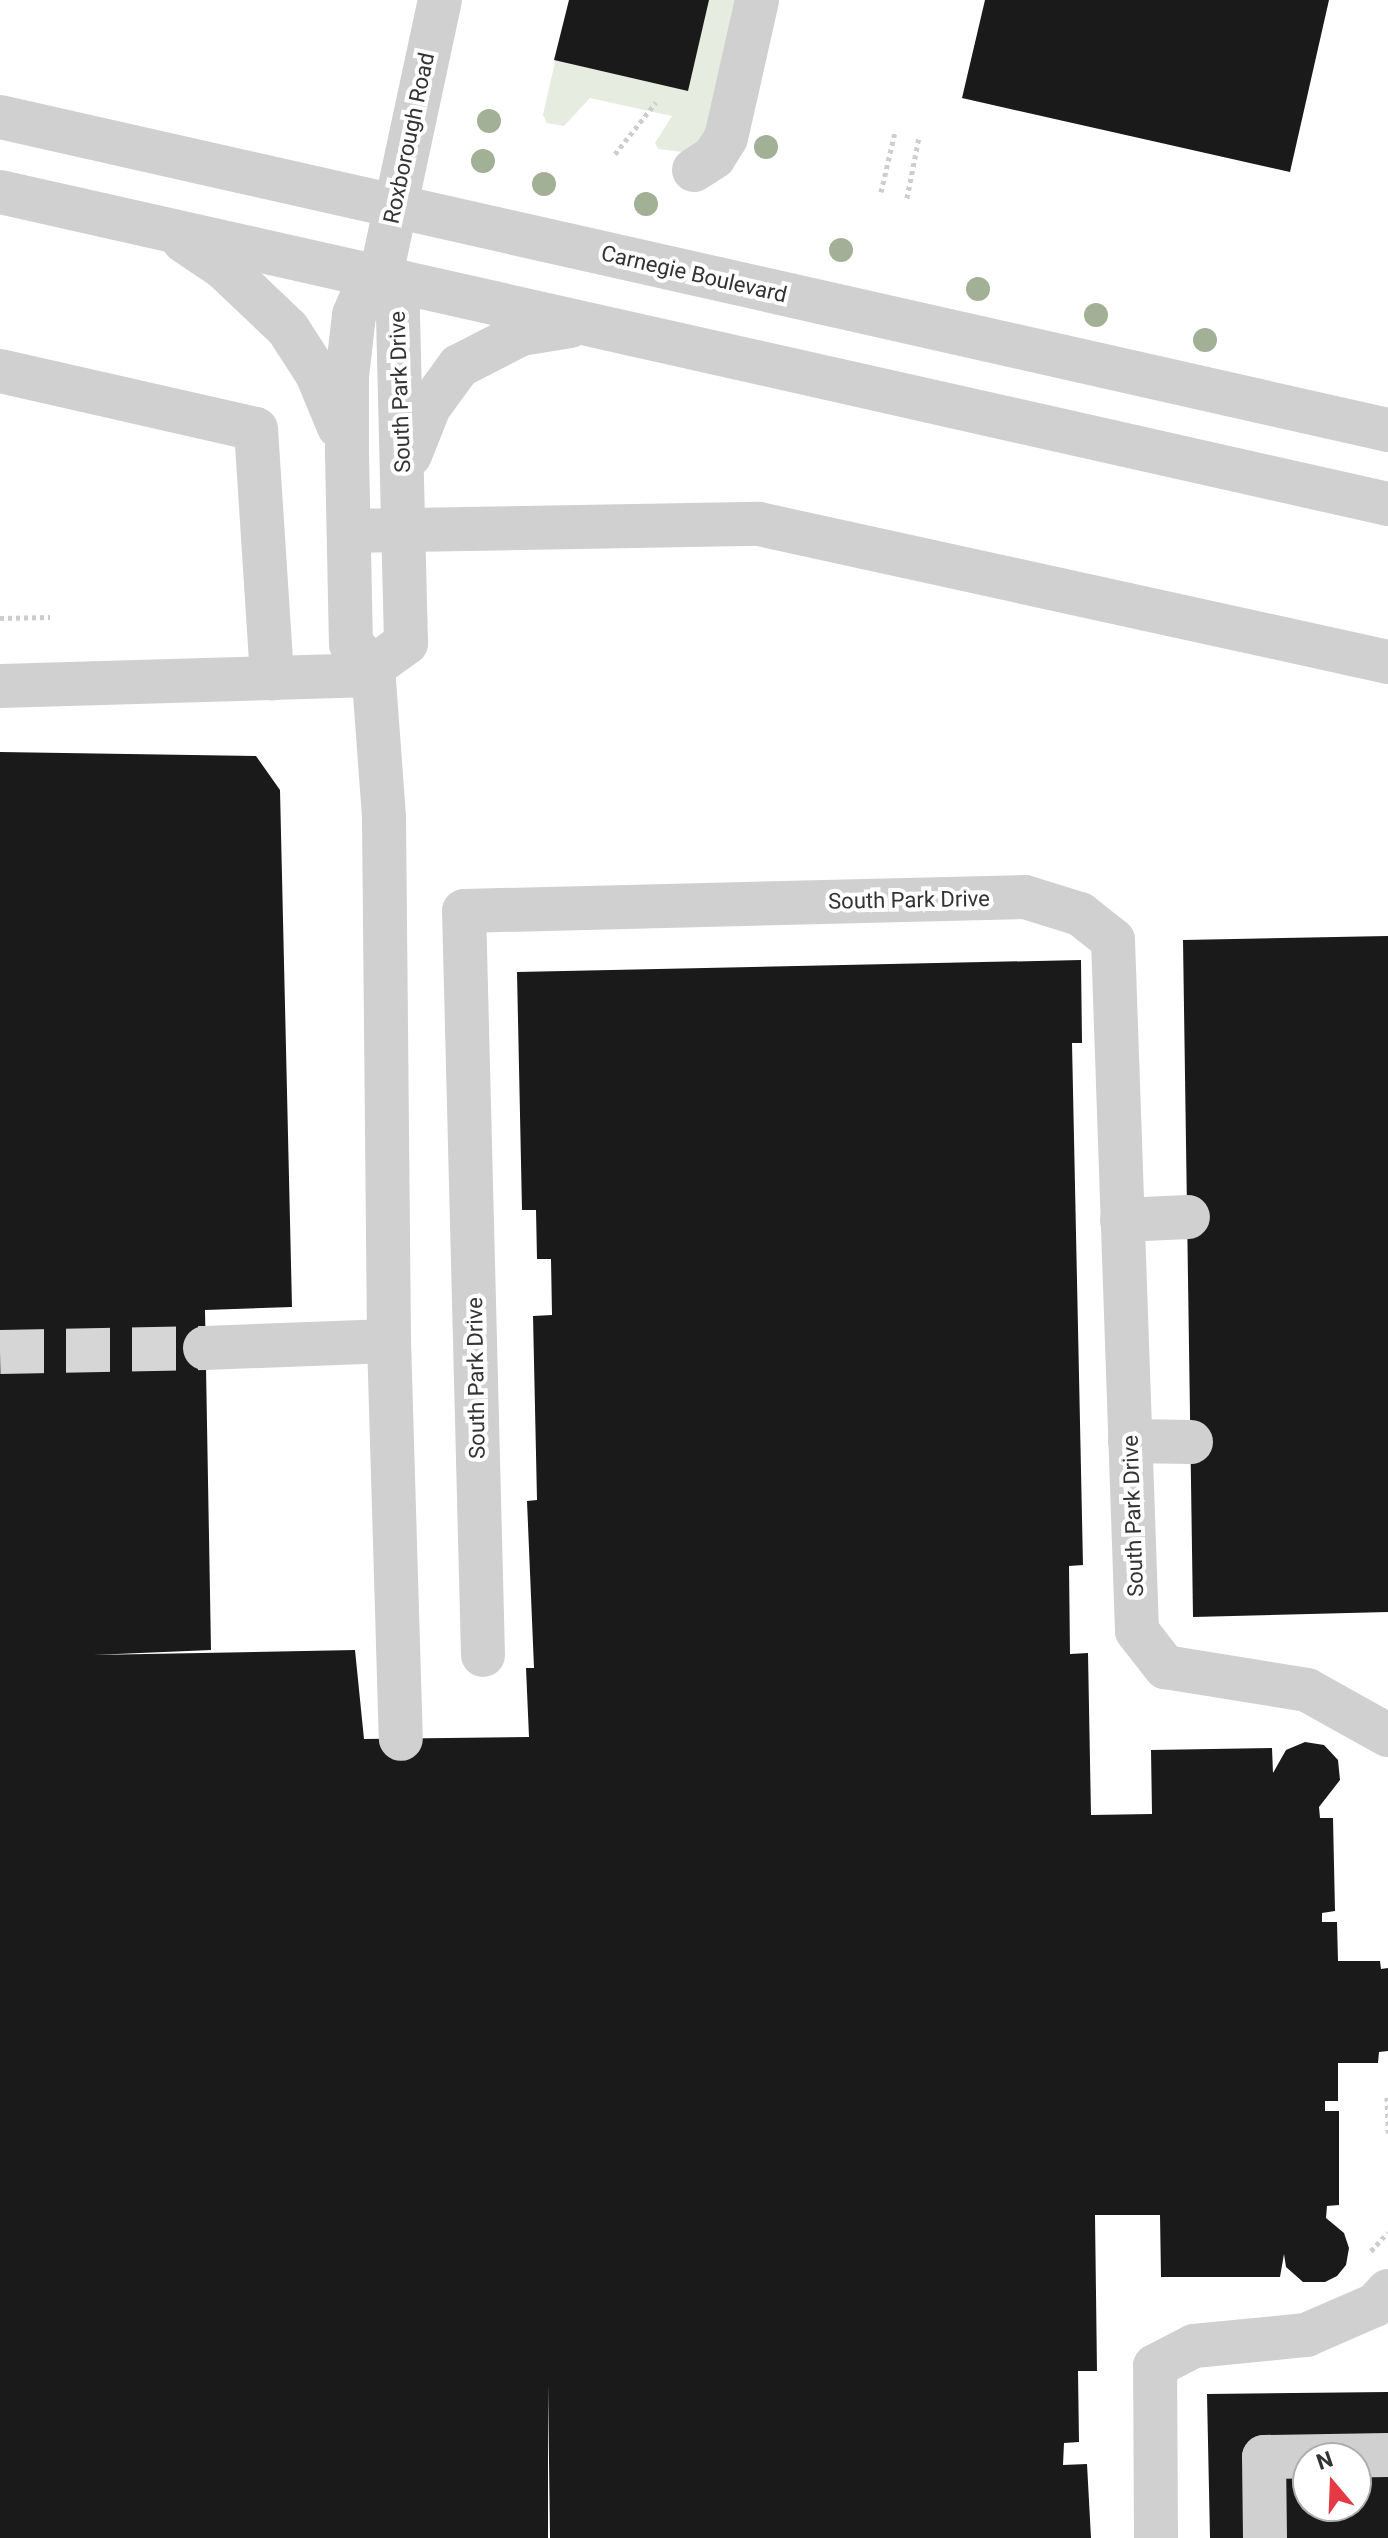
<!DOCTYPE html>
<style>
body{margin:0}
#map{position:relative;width:1388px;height:2538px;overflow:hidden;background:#fff;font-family:Roboto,sans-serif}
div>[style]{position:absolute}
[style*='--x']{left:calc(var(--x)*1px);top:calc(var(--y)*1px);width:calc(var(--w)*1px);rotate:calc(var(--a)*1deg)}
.green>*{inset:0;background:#e6ecdf}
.building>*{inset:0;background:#1a1a1a}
.minor-tunnel>*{height:44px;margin-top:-22px;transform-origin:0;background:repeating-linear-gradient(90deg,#d6d6d6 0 44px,transparent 0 66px)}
.path>*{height:5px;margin-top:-2.5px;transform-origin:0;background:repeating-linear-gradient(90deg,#cdcdcd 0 4px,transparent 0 8px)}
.minor>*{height:44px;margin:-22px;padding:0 22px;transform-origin:22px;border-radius:22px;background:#d0d0d0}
.trees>*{width:24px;height:24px;margin:-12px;border-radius:50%;background:#a2b095}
span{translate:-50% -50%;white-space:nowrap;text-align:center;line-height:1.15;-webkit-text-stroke:8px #fff;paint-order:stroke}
.street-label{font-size:22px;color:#333}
.north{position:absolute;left:1292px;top:2442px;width:80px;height:80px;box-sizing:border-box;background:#fff;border:2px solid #adadad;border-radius:50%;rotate:341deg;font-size:22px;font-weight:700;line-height:32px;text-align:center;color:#333}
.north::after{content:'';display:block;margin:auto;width:28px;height:36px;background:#e63946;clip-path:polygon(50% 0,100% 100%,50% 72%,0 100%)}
</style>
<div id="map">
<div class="green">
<i style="clip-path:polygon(569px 0,741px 0,709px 135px,691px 153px,658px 149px,655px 143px,672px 116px,590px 98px,564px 126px,547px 123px,543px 115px)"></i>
</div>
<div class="building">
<i style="clip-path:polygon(569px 0,709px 0,688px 91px,554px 60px)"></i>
<i style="clip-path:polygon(985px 0,1329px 0,1290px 172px,962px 98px)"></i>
<i style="clip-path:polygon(0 752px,256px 756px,280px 790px,292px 1307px,205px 1310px,211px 1650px,93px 1655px,355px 1650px,364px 1739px,529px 1737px,526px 1668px,534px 1668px,527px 1501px,537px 1500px,533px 1316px,552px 1315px,551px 1259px,537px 1259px,536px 1210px,522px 1210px,517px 972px,1081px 960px,1082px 1043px,1072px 1043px,1083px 1565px,1069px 1566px,1070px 1654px,1088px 1653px,1091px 1815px,1152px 1814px,1151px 1750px,1272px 1748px,1273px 1773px,1286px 1750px,1305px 1742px,1324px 1745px,1338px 1760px,1340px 1780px,1319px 1807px,1320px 1818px,1333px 1818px,1335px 1911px,1322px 1913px,1322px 1922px,1337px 1922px,1338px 1961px,1380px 1961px,1381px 1969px,1388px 1968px,1388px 2051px,1379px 2052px,1378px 2063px,1338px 2063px,1338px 2101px,1325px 2101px,1325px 2111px,1339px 2111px,1339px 2205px,1327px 2206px,1326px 2218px,1344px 2233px,1349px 2248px,1346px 2265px,1337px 2276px,1325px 2282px,1303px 2282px,1286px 2267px,1284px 2254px,1280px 2277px,1161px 2277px,1160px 2215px,1095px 2215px,1097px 2371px,1078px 2371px,1079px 2442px,1064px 2443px,1063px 2465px,1087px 2464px,1091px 2538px,550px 2538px,548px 2384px,548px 2538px,0 2538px)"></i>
<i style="clip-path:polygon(1388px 936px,1388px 1612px,1193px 1617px,1183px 940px)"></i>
<i style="clip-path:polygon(evenodd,1388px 2392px,1388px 2538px,1210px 2538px,1207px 2394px,1388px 2392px,1308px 2458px,1356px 2458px,1356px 2506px,1308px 2506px,1308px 2458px)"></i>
</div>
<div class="minor-tunnel">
<i style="--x:0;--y:1352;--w:205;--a:-1.1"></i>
</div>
<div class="path">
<i style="--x:615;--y:154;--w:66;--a:-51.7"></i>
<i style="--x:881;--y:192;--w:62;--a:-76.9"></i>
<i style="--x:907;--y:198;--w:62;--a:-78.9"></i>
<i style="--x:0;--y:618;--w:50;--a:-1.1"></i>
<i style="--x:1387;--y:2097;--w:36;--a:88"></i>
<i style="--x:1371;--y:2251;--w:25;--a:-48"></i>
</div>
<div class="minor">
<i style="--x:0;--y:117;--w:1423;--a:12.71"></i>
<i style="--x:694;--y:170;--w:24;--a:-33"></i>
<i style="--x:714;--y:157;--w:22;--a:-58"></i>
<i style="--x:726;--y:138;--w:141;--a:-77.3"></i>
<i style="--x:0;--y:192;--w:1423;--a:12.67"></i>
<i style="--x:184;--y:241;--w:48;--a:34"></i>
<i style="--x:224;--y:268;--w:88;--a:43.6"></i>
<i style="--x:288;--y:329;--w:54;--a:57.2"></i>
<i style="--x:317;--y:374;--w:57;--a:67.5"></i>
<i style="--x:381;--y:275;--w:25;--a:135"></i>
<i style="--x:363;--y:293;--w:24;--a:112"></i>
<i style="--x:354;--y:315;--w:61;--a:96.5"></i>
<i style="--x:347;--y:376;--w:79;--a:90"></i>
<i style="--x:347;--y:455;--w:189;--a:88.8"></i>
<i style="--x:351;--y:644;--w:32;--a:46"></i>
<i style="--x:373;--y:667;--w:151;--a:85.8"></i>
<i style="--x:384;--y:818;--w:523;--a:89.45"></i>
<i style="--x:389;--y:1341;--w:398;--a:88.3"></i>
<i style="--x:381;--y:275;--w:281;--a:-77.9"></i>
<i style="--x:0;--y:371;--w:262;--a:12.8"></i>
<i style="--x:256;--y:429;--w:250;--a:86.3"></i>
<i style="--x:410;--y:455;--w:52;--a:-68.4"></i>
<i style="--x:429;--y:407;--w:51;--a:-53.8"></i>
<i style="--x:459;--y:366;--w:70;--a:-27.3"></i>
<i style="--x:521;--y:334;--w:50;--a:-9.3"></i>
<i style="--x:349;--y:531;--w:410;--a:-1"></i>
<i style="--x:759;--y:524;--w:644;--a:12.37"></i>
<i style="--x:373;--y:667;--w:41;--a:-36"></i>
<i style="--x:406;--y:643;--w:337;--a:-91.4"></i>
<i style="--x:398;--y:306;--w:35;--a:-119"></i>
<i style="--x:0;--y:686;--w:373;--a:-1.7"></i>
<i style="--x:1122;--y:1220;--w:66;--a:-2.6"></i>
<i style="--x:205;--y:1348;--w:184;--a:-2.2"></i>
<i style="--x:1130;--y:1441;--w:61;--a:0.9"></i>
<i style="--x:483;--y:1655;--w:744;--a:-91.46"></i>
<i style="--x:464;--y:911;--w:561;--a:-1.43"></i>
<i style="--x:1025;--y:897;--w:58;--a:17.2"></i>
<i style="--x:1080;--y:914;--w:42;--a:38.2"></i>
<i style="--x:1113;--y:940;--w:691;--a:88.01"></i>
<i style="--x:1137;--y:1631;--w:46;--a:52.1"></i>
<i style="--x:1165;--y:1667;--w:144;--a:9.2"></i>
<i style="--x:1307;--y:1690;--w:93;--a:29.1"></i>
<i style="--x:1156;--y:2538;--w:172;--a:-90.3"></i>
<i style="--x:1155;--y:2366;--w:44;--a:-27.1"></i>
<i style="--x:1194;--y:2346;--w:113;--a:-5.6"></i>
<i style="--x:1306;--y:2335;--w:75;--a:-23.5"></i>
<i style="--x:1375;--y:2305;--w:19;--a:-47"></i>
<i style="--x:1265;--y:2538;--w:81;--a:-90.7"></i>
<i style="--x:1264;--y:2457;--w:124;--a:-0.9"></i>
</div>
<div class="trees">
<i style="left:489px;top:121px"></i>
<i style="left:766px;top:147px"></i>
<i style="left:483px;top:161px"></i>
<i style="left:544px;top:184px"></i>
<i style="left:646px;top:204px"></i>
<i style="left:841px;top:250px"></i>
<i style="left:978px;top:289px"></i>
<i style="left:1096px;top:315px"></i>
<i style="left:1205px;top:340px"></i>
</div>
<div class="street-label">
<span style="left:409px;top:138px;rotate:-78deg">Roxborough Road</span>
<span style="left:694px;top:274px;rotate:13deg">Carnegie Boulevard</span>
<span style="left:400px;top:392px;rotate:-92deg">South Park Drive</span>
<span style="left:909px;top:900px;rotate:-1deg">South Park Drive</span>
<span style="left:476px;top:1378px;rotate:-91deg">South Park Drive</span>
<span style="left:1133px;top:1516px;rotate:-92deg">South Park Drive</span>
</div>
<div class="north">N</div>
</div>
